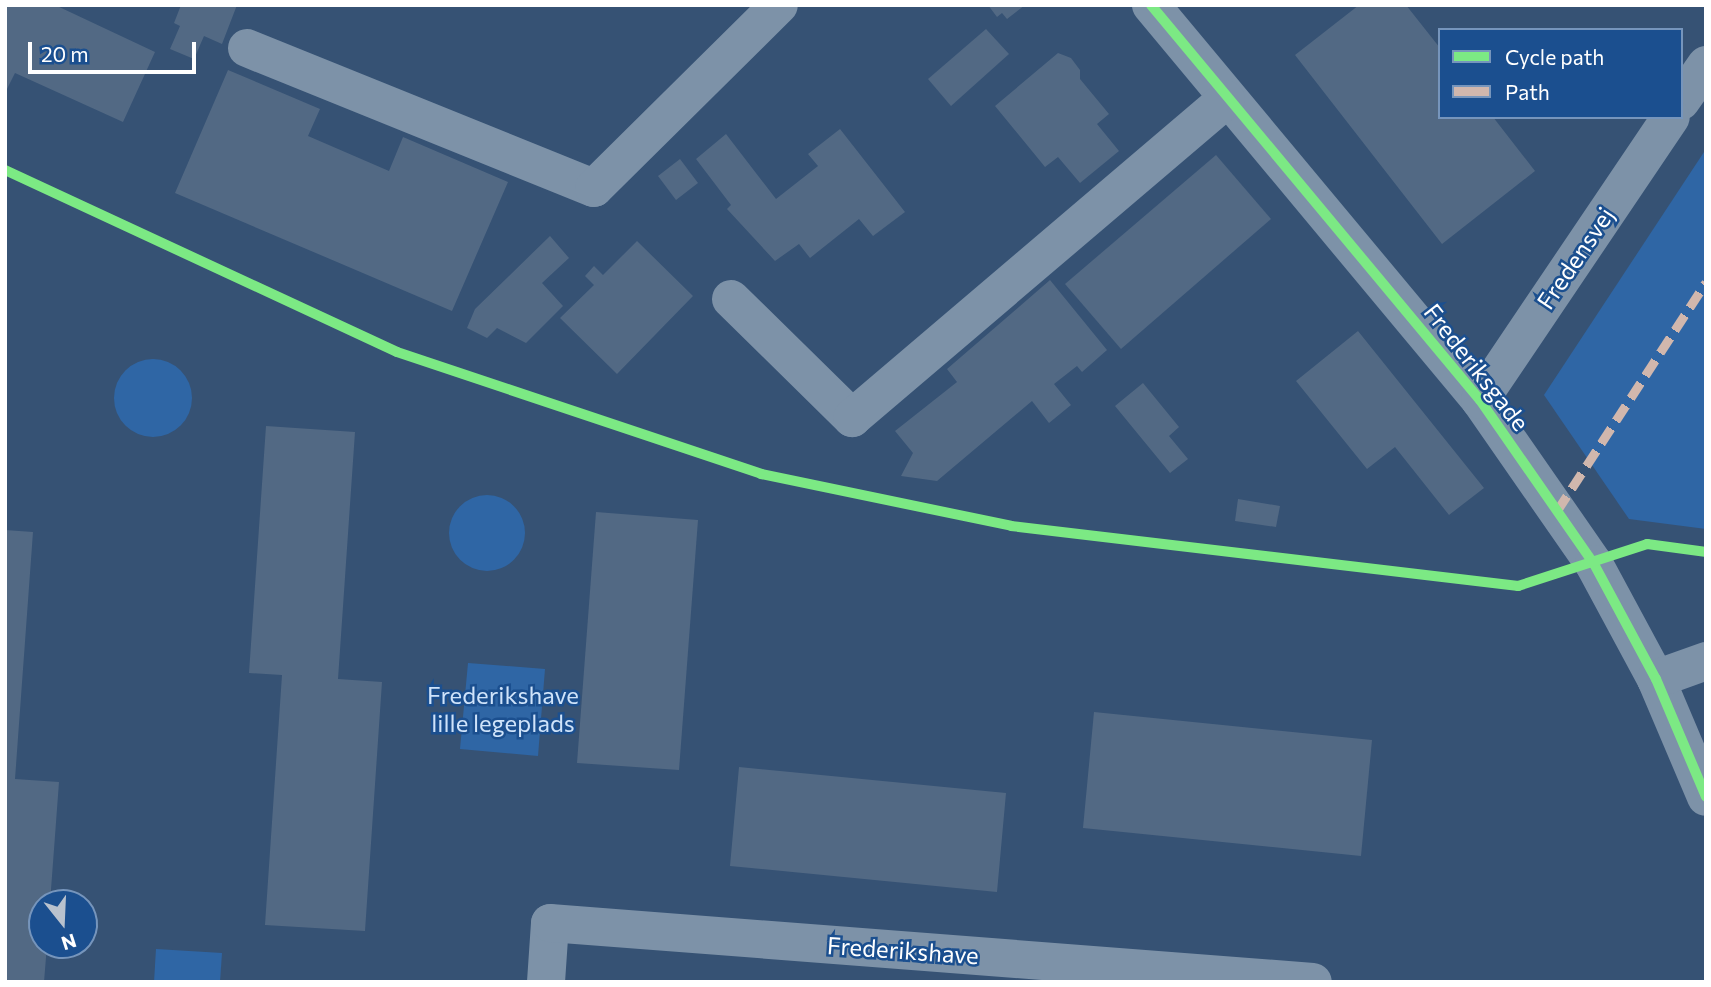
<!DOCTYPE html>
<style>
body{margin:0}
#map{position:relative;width:1711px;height:987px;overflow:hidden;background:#365274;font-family:Commissioner,sans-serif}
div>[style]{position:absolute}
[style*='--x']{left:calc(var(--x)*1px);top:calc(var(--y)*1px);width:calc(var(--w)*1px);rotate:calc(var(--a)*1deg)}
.green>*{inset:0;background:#2f66a5}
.round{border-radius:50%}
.building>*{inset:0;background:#526984}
.minor>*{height:38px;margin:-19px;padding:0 19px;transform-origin:19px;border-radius:19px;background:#7d92a8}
.quiet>*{height:9px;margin-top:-4.5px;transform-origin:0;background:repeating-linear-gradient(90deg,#d1b7ad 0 18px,transparent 0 27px)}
.cycleway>*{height:10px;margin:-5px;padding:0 5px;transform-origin:5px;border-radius:5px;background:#7ce984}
span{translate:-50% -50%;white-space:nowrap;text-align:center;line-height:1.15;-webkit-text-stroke:5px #1b4f8f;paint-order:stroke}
.street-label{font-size:24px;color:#fff}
.park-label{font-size:24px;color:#cfe3fa}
.frame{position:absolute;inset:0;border:7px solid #fff;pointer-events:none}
.legend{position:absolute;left:1438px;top:28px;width:245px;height:91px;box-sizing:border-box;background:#1b4f8f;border:2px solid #7695bc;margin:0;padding:9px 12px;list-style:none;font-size:21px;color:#fff}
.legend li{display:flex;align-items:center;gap:14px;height:35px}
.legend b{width:35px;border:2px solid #7695bc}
.north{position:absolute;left:28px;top:889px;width:70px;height:70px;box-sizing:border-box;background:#1b4f8f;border:2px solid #7695bc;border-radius:50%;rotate:162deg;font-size:19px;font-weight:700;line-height:28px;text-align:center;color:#fff}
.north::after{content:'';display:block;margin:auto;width:24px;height:32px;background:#b9c2ce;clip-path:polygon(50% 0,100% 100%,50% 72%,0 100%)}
.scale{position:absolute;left:28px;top:42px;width:168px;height:32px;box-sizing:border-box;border:4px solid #fff;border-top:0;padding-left:9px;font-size:21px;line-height:24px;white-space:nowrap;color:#fff;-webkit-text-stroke:5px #1b4f8f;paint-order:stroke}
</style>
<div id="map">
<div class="green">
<i style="clip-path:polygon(1706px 149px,1706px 529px,1629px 519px,1544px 395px)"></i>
<i class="round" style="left:114px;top:359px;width:78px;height:78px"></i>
<i class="round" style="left:449px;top:495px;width:76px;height:76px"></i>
<i style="clip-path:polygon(468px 663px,545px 669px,538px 756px,460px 749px)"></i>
<i style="clip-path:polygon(156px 949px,222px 953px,220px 982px,154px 982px)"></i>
</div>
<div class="building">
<i style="clip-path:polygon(5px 5px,55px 5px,155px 52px,123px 122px,15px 73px,5px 93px)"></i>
<i style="clip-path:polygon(181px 5px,237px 5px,222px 44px,204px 36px,194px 59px,170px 49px,180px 26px,174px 23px)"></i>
<i style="clip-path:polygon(988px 5px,1025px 5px,1007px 19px,1002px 13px,997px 17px)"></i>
<i style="clip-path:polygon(1359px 5px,1406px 5px,1440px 48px,1440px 117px,1493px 117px,1535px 171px,1442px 244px,1295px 55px)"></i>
<i style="clip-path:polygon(986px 29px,1009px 54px,951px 106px,928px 79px)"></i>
<i style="clip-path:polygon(1058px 53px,1071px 58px,1080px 70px,1080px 79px,1109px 114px,1097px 124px,1119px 151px,1080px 183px,1058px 157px,1045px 167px,995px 106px)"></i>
<i style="clip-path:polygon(228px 70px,320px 109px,308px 136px,389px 171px,403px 137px,508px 182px,452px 311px,175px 193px)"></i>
<i style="clip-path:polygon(840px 129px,905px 212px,873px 236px,859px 219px,810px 258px,799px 244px,775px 261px,727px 209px,731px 205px,696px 159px,726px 134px,776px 199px,818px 166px,808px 154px)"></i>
<i style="clip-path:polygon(1216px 155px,1271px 219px,1121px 349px,1065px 284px)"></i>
<i style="clip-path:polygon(680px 159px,698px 183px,676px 200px,658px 176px)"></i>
<i style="clip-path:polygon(550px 236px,569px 258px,542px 283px,563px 306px,526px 343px,497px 328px,487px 338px,467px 328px,475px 309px)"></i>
<i style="clip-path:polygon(637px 241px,693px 296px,617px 374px,560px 318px,594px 285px,585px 276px,594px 266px,603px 275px)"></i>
<i style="clip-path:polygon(1050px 280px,1107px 350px,1082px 372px,1077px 366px,1054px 384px,1071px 405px,1049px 423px,1032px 401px,937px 481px,901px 476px,913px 453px,895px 431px,957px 382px,947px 369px)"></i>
<i style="clip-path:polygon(1358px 331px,1484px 488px,1449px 515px,1395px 447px,1367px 469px,1296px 381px)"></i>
<i style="clip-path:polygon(1143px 383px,1179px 427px,1169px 436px,1188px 459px,1170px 473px,1115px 406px)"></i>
<i style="clip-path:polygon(266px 426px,355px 432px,338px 679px,382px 682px,365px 931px,265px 925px,282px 675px,249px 673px)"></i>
<i style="clip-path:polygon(1238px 499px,1280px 506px,1276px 527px,1235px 521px)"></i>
<i style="clip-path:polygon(596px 512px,698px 520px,679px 770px,577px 763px)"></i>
<i style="clip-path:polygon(5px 530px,33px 532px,15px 779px,59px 782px,50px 903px,42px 903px,42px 945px,47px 945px,44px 982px,5px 982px)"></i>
<i style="clip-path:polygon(1094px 712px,1372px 740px,1361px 856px,1083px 828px)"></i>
<i style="clip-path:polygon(739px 767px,1006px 793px,997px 892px,730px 866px)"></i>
</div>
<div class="minor">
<i style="--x:1151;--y:5;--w:514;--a:50.21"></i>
<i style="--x:1480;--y:400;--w:200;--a:55.2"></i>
<i style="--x:1594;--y:564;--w:131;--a:61.7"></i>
<i style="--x:1656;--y:679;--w:128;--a:67"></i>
<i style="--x:247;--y:48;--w:374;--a:22"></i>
<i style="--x:594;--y:188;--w:260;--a:-44.7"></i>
<i style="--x:1681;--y:101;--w:44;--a:-55.2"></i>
<i style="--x:731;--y:299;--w:170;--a:44.5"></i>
<i style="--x:852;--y:418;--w:491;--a:-40.4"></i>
<i style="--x:1480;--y:400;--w:341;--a:-56"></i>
<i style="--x:1656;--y:679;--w:53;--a:-19.8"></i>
<i style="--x:546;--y:982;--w:59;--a:-86.1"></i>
<i style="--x:550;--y:923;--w:765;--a:4.42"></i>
</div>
<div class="quiet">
<i style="--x:1557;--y:511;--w:273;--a:-56.9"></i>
</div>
<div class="cycleway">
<i style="--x:1151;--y:5;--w:514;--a:50.21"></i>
<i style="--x:1480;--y:400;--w:200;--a:55.2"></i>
<i style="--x:1594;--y:564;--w:131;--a:61.7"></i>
<i style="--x:1656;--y:679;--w:128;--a:67"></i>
<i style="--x:5;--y:170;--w:432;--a:24.9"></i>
<i style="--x:397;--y:352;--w:384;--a:18.5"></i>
<i style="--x:761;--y:474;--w:255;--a:11.7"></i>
<i style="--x:1011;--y:526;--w:511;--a:6.75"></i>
<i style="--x:1518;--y:586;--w:136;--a:-18"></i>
<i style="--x:1647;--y:544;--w:60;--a:7.7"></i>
</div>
<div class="street-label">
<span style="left:1575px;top:258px;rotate:-56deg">Fredensvej</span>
<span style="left:1477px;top:367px;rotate:52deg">Frederiksgade</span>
<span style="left:903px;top:950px;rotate:4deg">Frederikshave</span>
</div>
<div class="park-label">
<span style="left:503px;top:709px">Frederikshave<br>lille legeplads</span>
</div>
<div class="frame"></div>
<ul class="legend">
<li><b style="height:9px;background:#7ce984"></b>Cycle path</li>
<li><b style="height:9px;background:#d1b7ad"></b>Path</li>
</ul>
<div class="north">N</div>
<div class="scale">20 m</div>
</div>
